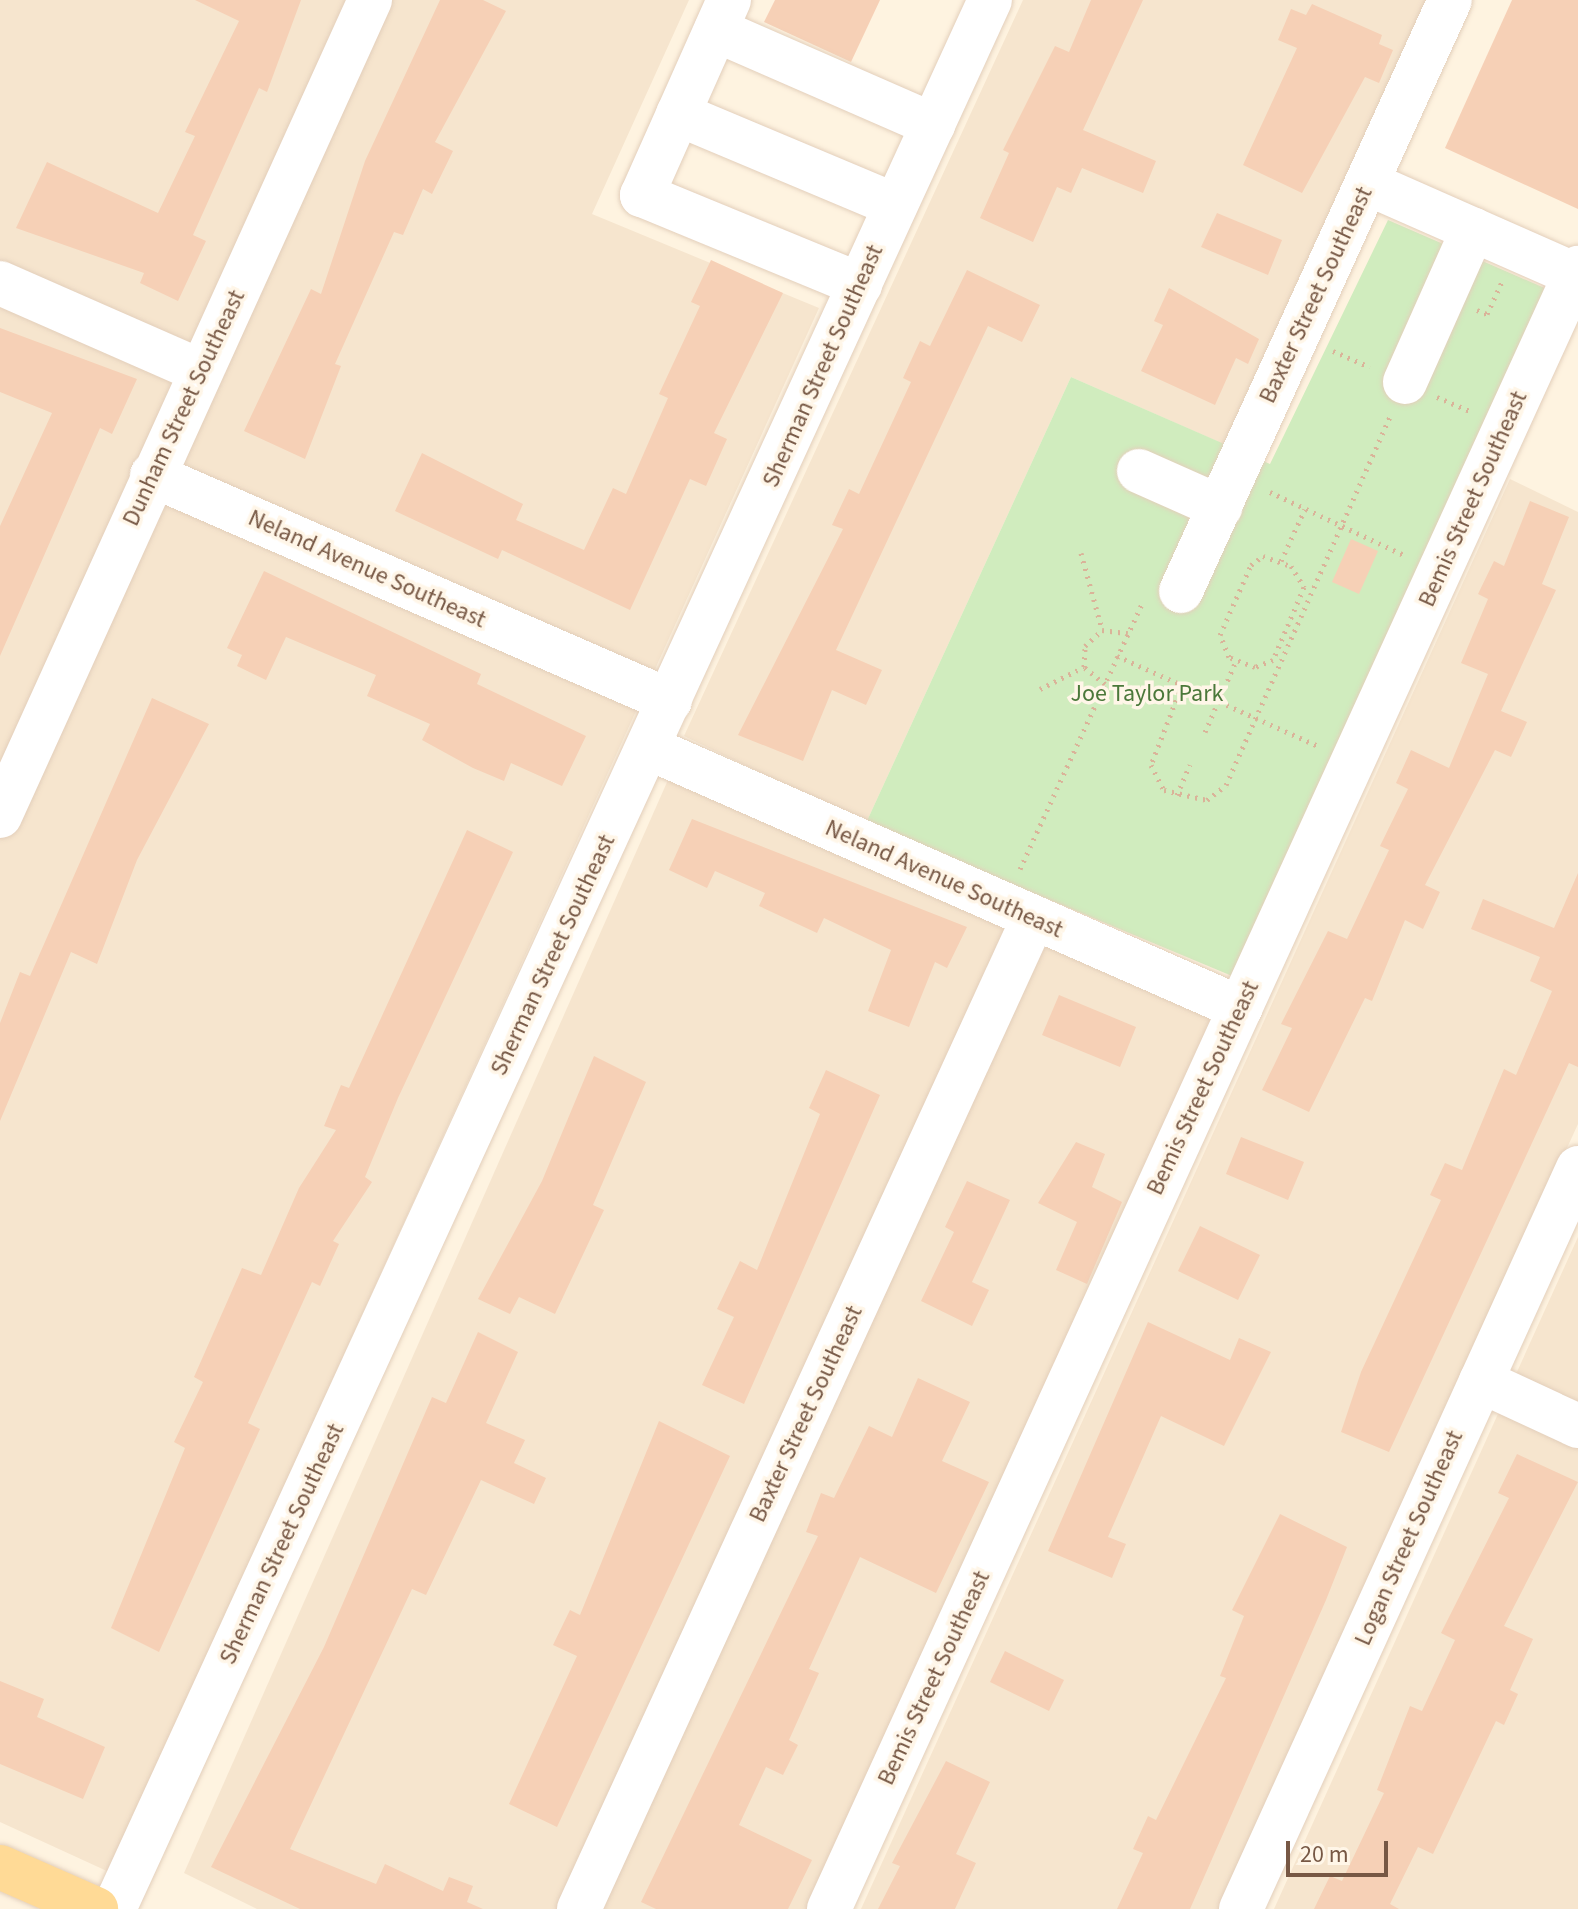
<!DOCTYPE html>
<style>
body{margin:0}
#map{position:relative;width:1578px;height:1909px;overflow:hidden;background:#fef3e0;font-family:"Source Sans 3",sans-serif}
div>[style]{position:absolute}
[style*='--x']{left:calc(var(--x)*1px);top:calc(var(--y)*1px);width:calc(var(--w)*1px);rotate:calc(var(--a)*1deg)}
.residential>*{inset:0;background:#f6e5ce}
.green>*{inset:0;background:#d0ecbe}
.building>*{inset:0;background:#f6d0b6}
.path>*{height:5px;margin-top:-2.5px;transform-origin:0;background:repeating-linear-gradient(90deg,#dab399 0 2px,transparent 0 8px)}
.roads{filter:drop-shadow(0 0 2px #e3cfbb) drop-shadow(0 0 2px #e3cfbb)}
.minor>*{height:44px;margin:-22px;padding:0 22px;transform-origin:22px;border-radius:22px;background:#fff}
.major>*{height:44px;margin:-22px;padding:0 22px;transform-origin:22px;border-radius:22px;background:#ffda96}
span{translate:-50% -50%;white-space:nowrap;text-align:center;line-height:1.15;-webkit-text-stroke:7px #fff6e8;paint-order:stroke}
.street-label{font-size:24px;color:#775845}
.park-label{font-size:24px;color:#4b783a}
.scale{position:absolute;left:1286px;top:1841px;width:102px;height:36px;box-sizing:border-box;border:4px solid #775845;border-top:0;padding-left:10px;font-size:24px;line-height:28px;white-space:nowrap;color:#775845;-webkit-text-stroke:6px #fff6e8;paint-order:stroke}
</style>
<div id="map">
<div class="residential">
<i style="clip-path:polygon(0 0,689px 0,592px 214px,819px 308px,109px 1872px,0 1822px)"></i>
<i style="clip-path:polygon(1023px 0,1429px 0,1228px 446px,1071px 377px,866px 823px,684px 736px)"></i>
<i style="clip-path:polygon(1510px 479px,1578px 512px,1578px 1124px,1219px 1909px,861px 1909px)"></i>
<i style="clip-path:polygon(668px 780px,1222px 1016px,810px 1909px,257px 1909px,184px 1873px)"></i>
<i style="clip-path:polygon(1578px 1237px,1578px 1909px,1274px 1909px)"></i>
</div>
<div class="green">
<i style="clip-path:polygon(1388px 220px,1547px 289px,1232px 976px,866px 823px,1071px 377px,1270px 464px)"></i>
</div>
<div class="building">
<i style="clip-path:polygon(195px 0,301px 0,267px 92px,259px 88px,193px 235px,206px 241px,178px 301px,140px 283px,144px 273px,16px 228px,47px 162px,158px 213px,195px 136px,185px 132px,239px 21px)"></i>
<i style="clip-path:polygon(440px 0,483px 0,506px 11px,435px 142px,453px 151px,432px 194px,423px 189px,403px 235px,394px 232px,335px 364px,341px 366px,305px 459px,244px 431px,311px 289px,321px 294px,365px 161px)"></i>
<i style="clip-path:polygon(775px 0,880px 0,851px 62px,764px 22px)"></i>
<i style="clip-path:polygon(1091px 0,1143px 0,1083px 130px,1156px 161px,1143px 193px,1082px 168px,1071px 193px,1057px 187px,1033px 242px,980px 218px,1009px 153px,1003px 150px,1055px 46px,1069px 52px)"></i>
<i style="clip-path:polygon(1512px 0,1578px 0,1578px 209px,1445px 148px)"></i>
<i style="clip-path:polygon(1312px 4px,1382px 35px,1379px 44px,1393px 50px,1379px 83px,1365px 77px,1302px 193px,1243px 165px,1297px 48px,1278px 40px,1291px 9px,1306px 15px)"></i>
<i style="clip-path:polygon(1217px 213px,1282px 240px,1268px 275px,1201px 247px)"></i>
<i style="clip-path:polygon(711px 260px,783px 293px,714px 433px,727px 439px,706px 486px,690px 479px,630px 610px,502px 550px,498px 559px,395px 511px,422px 453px,523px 504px,516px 520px,584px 550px,613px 488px,626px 494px,668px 398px,659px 394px,700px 306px,691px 302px)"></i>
<i style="clip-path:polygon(967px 270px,1040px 305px,1022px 342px,988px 326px,836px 650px,882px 670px,866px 705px,832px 690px,803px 761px,738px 735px,843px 529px,832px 525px,849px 489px,859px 494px,911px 382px,903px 378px,920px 341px,930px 346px)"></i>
<i style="clip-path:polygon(1169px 288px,1259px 339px,1248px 364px,1236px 358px,1215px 405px,1141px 371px,1163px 325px,1154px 321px)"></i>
<i style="clip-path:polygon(0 328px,137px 379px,112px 434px,100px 428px,0 656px,0 526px,52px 413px,0 392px)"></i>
<i style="clip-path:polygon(1530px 501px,1569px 517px,1542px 584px,1556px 590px,1501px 711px,1527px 722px,1511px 757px,1495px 750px,1425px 885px,1440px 892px,1423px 929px,1405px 920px,1372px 1001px,1365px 998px,1309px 1112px,1262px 1090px,1292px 1028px,1281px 1024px,1328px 931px,1347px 939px,1389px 850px,1380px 846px,1408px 789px,1396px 783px,1411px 750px,1449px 768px,1488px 674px,1461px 663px,1488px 599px,1478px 594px,1494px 561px,1504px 566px)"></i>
<i style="clip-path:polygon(1351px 539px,1378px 551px,1359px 594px,1332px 582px)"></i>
<i style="clip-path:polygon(264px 571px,481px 674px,477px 684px,586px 736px,562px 786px,511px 763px,504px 781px,473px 768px,422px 740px,430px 724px,367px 696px,376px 675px,286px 637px,266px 680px,237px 666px,242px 655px,227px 648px)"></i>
<i style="clip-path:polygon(152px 698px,209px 724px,137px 860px,97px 964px,71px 952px,0 1121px,0 1023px,20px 972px,30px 976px)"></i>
<i style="clip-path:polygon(692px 819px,967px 927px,947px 968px,935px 962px,909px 1027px,868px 1011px,891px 950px,824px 918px,817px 933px,759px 906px,765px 893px,715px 871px,707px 888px,669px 870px)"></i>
<i style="clip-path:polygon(467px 830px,513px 852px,398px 1098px,365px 1177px,372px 1182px,333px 1241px,339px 1244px,320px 1286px,312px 1282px,248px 1423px,260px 1429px,159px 1652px,111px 1628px,185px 1448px,174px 1442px,203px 1382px,194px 1377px,242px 1268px,261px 1275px,299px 1188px,336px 1130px,324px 1126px,341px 1085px,349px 1088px)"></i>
<i style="clip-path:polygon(1578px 873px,1578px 1067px,1569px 1063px,1389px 1452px,1341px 1432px,1361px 1372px,1441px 1200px,1430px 1195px,1445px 1163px,1462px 1170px,1504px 1069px,1516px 1075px,1552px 991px,1530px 981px,1540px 957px,1471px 929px,1483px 899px,1554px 928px)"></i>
<i style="clip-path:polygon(1059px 995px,1136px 1027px,1120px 1067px,1042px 1035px)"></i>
<i style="clip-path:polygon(594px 1056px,646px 1082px,593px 1205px,604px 1210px,555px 1314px,519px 1297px,510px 1314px,478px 1299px,542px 1181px)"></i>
<i style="clip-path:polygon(826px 1070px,880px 1095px,744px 1404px,702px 1385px,734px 1317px,717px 1309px,740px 1261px,757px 1270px,820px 1114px,809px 1108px)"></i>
<i style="clip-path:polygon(1241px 1137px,1304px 1162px,1288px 1200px,1226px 1174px)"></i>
<i style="clip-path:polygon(1076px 1142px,1105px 1154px,1092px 1187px,1122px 1202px,1087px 1284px,1056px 1270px,1077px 1222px,1038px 1203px)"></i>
<i style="clip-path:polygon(967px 1181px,1010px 1200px,972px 1282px,989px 1290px,972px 1326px,921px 1301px,954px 1232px,945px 1227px)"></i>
<i style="clip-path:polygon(1200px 1226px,1260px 1255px,1238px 1300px,1178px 1271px)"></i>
<i style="clip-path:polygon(1148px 1322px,1230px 1360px,1239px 1338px,1271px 1352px,1224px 1446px,1161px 1416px,1108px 1537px,1126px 1544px,1112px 1578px,1048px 1551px)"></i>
<i style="clip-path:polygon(478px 1332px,518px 1352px,486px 1423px,525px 1440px,514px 1463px,546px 1478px,534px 1504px,481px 1480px,426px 1595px,412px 1589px,290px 1849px,376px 1884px,385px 1864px,443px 1891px,449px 1877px,473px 1886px,467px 1902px,483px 1909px,300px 1909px,211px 1867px,324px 1647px,432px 1397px,446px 1403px)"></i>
<i style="clip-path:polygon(918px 1378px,970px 1402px,942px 1461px,989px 1482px,936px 1593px,860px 1557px,809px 1669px,819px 1673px,789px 1740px,798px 1745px,783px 1775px,766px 1767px,739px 1825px,812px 1860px,788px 1909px,656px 1909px,641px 1902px,818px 1536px,806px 1532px,821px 1493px,834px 1498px,869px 1426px,892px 1437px)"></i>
<i style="clip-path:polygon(659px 1421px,730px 1456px,557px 1827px,509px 1804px,577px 1656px,553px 1645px,570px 1610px,580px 1615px)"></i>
<i style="clip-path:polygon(1517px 1454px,1578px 1482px,1504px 1626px,1533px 1639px,1510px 1690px,1518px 1694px,1504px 1725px,1496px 1721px,1433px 1854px,1418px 1847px,1390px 1904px,1399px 1909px,1314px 1909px,1330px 1876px,1342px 1881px,1384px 1793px,1377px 1790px,1410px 1706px,1422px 1711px,1455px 1640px,1441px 1633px,1509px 1498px,1498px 1493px)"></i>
<i style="clip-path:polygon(1280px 1514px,1347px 1547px,1326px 1600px,1190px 1909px,1117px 1909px,1143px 1853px,1133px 1849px,1148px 1816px,1156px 1820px,1226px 1678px,1220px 1676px,1244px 1616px,1232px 1610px)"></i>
<i style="clip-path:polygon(1005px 1651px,1064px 1680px,1049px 1711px,990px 1682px)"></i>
<i style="clip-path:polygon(0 1681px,44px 1699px,37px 1717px,105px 1747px,83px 1799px,0 1764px)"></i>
<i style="clip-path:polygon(946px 1761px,990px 1782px,956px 1854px,976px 1863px,955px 1909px,878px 1909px,900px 1866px,892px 1863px)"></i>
</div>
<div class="path">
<i style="--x:1477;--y:310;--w:11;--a:22"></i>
<i style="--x:1487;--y:314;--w:35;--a:-65"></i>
<i style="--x:1333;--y:351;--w:40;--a:23.4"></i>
<i style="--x:1437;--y:397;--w:38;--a:23"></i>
<i style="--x:1270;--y:492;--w:150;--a:25.2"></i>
<i style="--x:1081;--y:553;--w:79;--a:74.6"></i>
<i style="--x:1263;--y:556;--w:30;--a:20"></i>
<i style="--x:1291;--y:566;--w:25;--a:58"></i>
<i style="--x:1304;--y:587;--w:79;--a:113"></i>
<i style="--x:1273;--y:660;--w:19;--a:159"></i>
<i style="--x:1255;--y:667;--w:28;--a:-159"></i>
<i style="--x:1229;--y:657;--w:24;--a:-112"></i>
<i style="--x:1220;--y:635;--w:77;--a:-66.1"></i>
<i style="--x:1251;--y:565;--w:15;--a:-37"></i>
<i style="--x:1281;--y:561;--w:57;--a:-65.2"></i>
<i style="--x:1117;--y:656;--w:222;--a:24.1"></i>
<i style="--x:1105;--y:684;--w:27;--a:-141"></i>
<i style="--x:1084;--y:667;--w:21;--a:-87"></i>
<i style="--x:1085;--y:646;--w:23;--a:-43"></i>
<i style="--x:1102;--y:630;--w:26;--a:7"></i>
<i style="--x:1182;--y:685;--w:86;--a:111.2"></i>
<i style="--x:1151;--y:765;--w:28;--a:63"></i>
<i style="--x:1164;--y:790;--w:44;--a:13.1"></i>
<i style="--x:1207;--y:800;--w:24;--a:-38"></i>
<i style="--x:1226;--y:785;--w:406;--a:-66"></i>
<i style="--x:1040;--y:689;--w:49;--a:-26.6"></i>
<i style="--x:1205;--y:732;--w:77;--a:-66.4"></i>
<i style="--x:1177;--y:795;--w:33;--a:-67"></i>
<i style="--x:1020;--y:869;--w:295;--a:-65.3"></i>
</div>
<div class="roads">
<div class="minor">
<i style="--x:729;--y:0;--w:214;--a:114"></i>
<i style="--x:642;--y:195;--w:236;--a:22.4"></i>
<i style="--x:716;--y:30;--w:237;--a:23.6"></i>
<i style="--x:678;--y:114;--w:235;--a:22.8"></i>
<i style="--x:1367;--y:183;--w:231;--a:23.8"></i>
<i style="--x:0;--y:283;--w:219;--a:23.7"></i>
<i style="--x:1405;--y:382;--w:167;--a:-66"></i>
<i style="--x:1139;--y:471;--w:89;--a:24"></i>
<i style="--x:152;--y:475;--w:565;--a:23.57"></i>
<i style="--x:1181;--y:591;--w:649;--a:-65.53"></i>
<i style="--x:649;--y:748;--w:646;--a:23.75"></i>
<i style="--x:0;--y:816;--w:896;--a:-65.61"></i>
<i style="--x:1481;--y:1381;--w:107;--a:24.9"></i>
<i style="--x:114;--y:1909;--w:2100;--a:-65.35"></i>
<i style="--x:579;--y:1909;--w:1089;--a:-65.36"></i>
<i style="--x:829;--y:1909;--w:1804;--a:-65.47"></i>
<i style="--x:1241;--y:1909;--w:814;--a:-65.54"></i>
</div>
<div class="major">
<i style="--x:0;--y:1867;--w:105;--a:23.6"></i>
</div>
</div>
<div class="street-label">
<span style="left:1316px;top:295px;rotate:-65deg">Baxter Street Southeast</span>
<span style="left:823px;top:366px;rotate:-66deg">Sherman Street Southeast</span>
<span style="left:184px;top:408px;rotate:-65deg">Dunham Street Southeast</span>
<span style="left:1473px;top:499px;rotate:-66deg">Bemis Street Southeast</span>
<span style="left:367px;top:569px;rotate:24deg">Neland Avenue Southeast</span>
<span style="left:944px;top:879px;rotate:24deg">Neland Avenue Southeast</span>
<span style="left:553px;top:955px;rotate:-65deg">Sherman Street Southeast</span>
<span style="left:1203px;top:1088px;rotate:-65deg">Bemis Street Southeast</span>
<span style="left:806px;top:1414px;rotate:-65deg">Baxter Street Southeast</span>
<span style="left:1409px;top:1538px;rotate:-66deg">Logan Street Southeast</span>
<span style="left:282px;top:1544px;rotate:-65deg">Sherman Street Southeast</span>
<span style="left:934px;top:1678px;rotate:-65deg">Bemis Street Southeast</span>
</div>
<div class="park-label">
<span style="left:1147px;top:694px">Joe Taylor Park</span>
</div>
<div class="scale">20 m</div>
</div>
